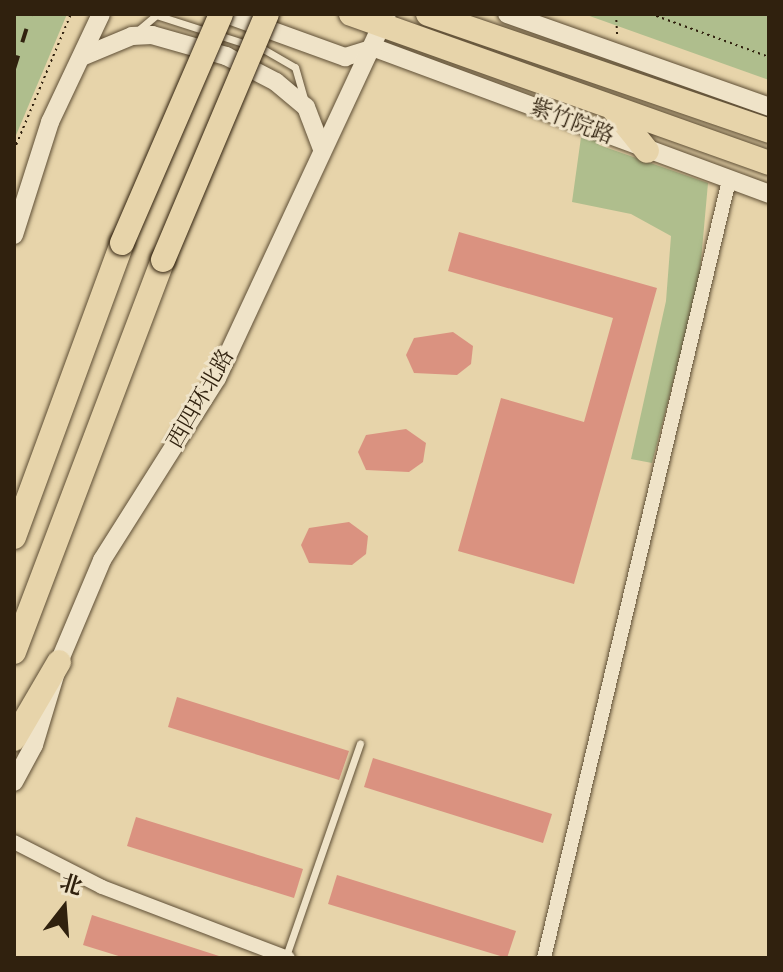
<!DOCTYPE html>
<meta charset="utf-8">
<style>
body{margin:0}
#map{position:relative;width:783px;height:972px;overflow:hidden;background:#e7d4aa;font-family:Alegreya,"Noto Serif SC",serif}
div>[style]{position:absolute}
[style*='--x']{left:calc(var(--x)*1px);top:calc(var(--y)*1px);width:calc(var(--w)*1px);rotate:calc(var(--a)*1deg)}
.green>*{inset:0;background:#afbe8d}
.building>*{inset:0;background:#da9280}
.path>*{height:2px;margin-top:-1px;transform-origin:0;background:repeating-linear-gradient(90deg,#30210e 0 2px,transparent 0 6px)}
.roads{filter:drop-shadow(0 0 2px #5e4e35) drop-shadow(0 0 2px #5e4e35)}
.service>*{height:7px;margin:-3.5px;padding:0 3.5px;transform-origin:3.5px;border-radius:3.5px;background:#efe3c8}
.minor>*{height:14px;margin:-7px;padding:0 7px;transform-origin:7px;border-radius:7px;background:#efe3c8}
.tertiary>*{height:18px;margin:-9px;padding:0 9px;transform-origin:9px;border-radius:9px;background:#efe3c8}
.primary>*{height:24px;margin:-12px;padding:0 12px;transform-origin:12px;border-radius:12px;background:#e7d4aa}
.trunk>*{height:24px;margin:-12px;padding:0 12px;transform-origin:12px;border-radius:12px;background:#e7d4aa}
.rail>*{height:4px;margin-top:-2px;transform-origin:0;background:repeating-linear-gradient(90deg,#30210e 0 14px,transparent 0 28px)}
.bridges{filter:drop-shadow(0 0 2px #30210e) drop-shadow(0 0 2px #30210e)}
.trunk-bridge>*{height:24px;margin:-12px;padding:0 12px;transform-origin:12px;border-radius:12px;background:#e7d4aa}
span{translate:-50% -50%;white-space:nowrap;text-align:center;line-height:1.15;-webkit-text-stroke:6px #efe3c8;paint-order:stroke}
.street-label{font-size:22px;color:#30210e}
.frame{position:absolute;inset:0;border:16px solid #30210e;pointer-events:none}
.north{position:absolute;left:24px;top:868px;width:80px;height:80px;-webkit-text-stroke:6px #efe3c8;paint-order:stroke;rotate:17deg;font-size:22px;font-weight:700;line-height:32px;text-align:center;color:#30210e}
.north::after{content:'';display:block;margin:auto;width:28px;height:36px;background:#30210e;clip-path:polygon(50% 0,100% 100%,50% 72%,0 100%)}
</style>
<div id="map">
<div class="green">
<i style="clip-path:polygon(14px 14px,67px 14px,14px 140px)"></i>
<i style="clip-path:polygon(584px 14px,769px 14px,769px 80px)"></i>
<i style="clip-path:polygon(582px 130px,599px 136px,599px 145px,708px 183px,699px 283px,652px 463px,631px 459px,666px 301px,671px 236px,631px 214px,572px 202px)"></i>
</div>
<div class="building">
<i style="clip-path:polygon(459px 232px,657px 288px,574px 584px,458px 551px,501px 398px,584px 422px,613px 318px,448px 271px)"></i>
<i style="clip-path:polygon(453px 332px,473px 346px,471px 364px,457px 375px,414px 373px,406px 355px,414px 338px)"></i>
<i style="clip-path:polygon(406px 429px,426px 443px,423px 462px,409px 472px,366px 470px,358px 452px,366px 435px)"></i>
<i style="clip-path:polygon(349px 522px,368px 536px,366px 554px,352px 565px,309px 563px,301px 545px,309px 528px)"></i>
<i style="clip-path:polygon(177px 697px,349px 751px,339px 780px,168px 727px)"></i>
<i style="clip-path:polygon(373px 758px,552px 814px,543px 843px,364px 787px)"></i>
<i style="clip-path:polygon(136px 817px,303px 869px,294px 898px,127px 846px)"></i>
<i style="clip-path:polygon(337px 875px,516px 931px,507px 958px,328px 904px)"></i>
<i style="clip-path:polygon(92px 915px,219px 956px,219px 958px,125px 958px,83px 945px)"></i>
</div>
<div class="path">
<i style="--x:616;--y:14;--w:20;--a:87"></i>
<i style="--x:651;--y:14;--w:126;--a:20"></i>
<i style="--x:14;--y:150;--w:147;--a:-67.3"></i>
</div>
<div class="roads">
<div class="service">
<i style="--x:136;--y:32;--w:26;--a:-40"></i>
<i style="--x:156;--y:15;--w:114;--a:17.8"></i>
<i style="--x:265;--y:50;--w:34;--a:30"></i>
<i style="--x:295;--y:67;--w:35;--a:74"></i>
<i style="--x:286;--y:956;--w:225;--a:-70.8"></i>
</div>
<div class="minor">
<i style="--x:14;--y:842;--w:99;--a:27.1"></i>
<i style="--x:102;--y:887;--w:199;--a:20.9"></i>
<i style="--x:544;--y:958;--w:800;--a:-76.62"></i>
</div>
<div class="tertiary">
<i style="--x:226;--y:14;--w:127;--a:19.9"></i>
<i style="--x:345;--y:57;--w:31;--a:-17"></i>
<i style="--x:375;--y:48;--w:420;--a:20.3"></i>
<i style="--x:507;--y:14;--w:278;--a:19.5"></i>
<i style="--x:84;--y:56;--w:52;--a:-22.6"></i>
<i style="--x:132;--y:36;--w:20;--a:-3"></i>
<i style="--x:152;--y:35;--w:77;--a:15.8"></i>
<i style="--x:226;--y:56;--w:56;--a:27.5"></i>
<i style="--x:276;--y:82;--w:39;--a:40"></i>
<i style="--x:306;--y:107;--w:45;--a:69.1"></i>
<i style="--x:14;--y:235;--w:119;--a:-72.3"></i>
<i style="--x:50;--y:122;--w:119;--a:-64.7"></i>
<i style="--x:14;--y:782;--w:42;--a:-61.6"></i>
<i style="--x:34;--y:745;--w:87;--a:-73.2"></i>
<i style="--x:59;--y:662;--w:111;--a:-67.1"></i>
<i style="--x:102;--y:560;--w:215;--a:-57.7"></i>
<i style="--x:217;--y:378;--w:402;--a:-65"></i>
</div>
<div class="primary">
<i style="--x:351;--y:14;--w:444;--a:19.6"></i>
<i style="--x:428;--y:14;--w:361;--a:18.9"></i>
<i style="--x:615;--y:111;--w:51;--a:51.3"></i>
</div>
<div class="trunk">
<i style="--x:14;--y:537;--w:313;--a:-69.8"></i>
<i style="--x:14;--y:652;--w:419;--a:-69.2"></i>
<i style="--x:14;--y:739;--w:89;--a:-59.7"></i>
</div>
</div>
<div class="rail">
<i style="--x:14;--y:69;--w:58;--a:-72.8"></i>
</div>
<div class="bridges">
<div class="trunk-bridge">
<i style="--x:122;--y:243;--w:249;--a:-66.6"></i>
<i style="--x:163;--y:260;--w:267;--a:-67.1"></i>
</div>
</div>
<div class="street-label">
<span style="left:572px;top:122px;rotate:21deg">紫竹院路</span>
<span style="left:201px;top:399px;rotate:-60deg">西四环北路</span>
</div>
<div class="frame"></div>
<div class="north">北</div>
</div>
